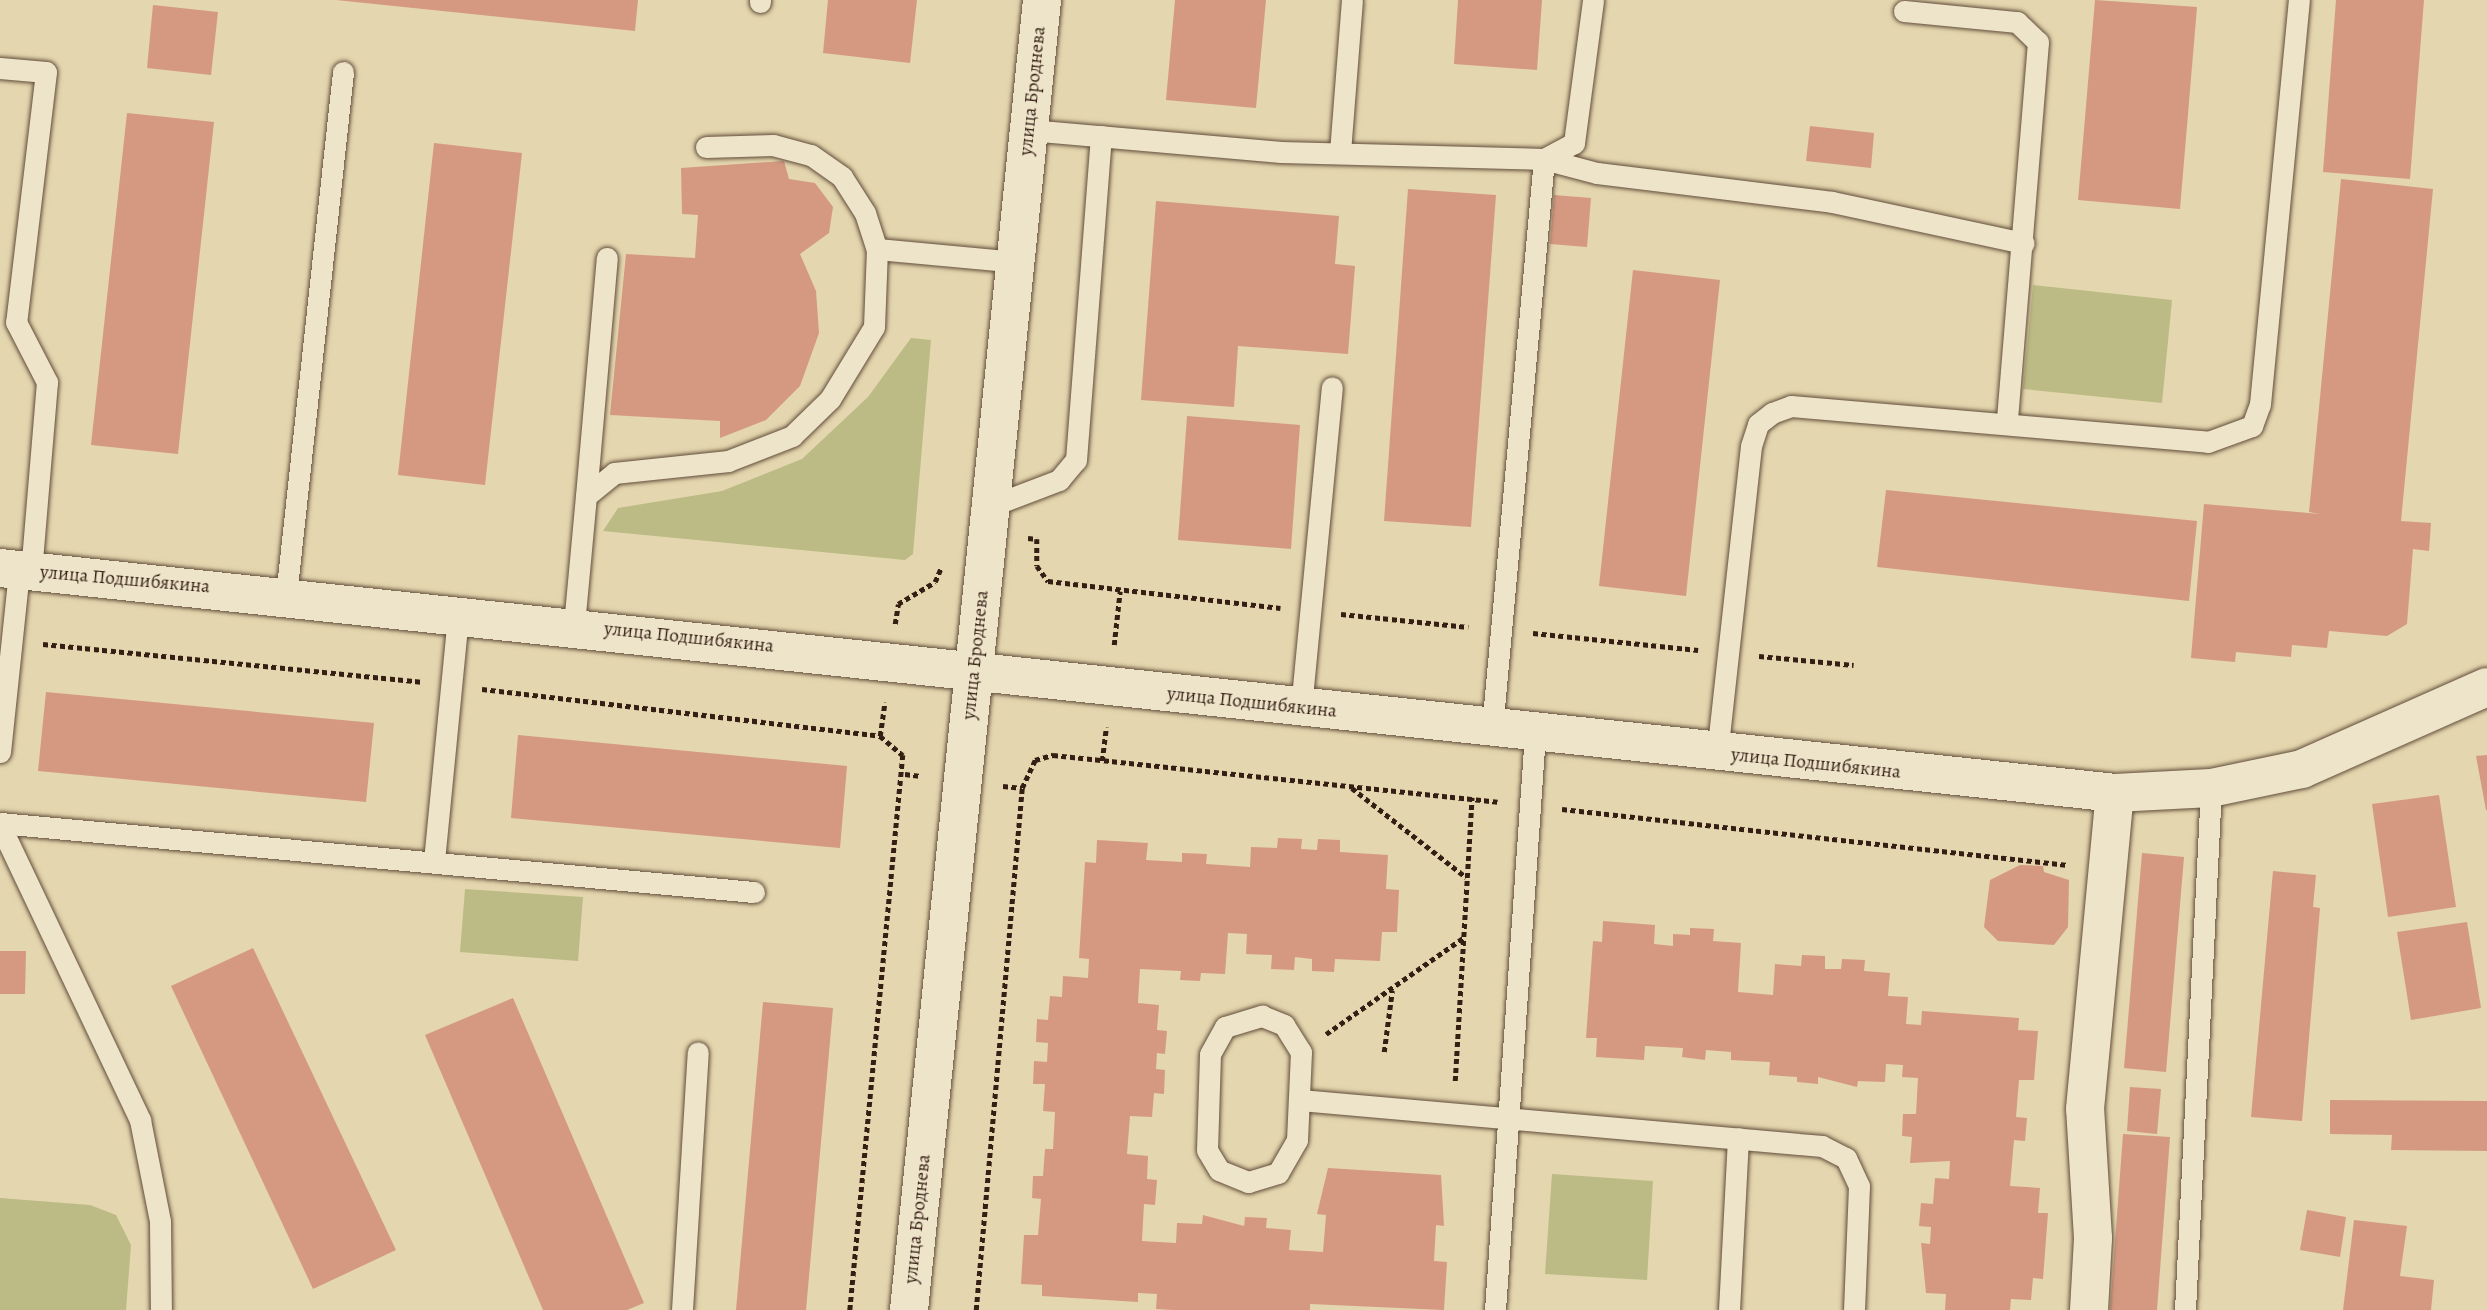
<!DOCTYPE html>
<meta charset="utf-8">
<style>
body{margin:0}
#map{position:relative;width:2487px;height:1310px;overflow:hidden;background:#e4d6ae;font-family:Alegreya,serif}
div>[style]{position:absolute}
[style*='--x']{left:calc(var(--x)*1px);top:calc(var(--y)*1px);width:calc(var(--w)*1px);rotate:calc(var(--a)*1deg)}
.green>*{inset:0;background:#bcbb85}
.building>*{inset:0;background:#d59982}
.path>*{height:4.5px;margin-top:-2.25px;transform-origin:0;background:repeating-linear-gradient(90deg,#351f14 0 5px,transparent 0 8.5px)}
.roads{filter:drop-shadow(0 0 2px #614d3a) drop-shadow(0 0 2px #614d3a)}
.service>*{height:21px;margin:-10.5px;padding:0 10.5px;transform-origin:10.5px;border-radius:10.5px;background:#ede4ca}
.minor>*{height:38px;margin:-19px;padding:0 19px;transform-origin:19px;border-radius:19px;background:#ede4ca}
.secondary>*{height:38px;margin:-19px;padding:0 19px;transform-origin:19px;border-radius:19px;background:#ede4ca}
span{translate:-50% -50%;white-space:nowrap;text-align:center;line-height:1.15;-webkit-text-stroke:7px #ede4ca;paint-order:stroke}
.street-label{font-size:19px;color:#351f14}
</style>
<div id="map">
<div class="green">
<i style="clip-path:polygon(2033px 285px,2172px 300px,2162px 403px,2023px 389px)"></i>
<i style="clip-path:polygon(911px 338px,931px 340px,913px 554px,905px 560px,603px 531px,618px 508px,722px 491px,802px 459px,868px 397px)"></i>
<i style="clip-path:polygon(465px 889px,583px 897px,578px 961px,460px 952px)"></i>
<i style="clip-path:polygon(1552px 1174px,1653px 1181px,1647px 1280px,1545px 1274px)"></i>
<i style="clip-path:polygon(0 1198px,90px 1205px,116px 1215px,131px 1245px,126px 1310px,0 1310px)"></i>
</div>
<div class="building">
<i style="clip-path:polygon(336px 0,638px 0,635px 31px)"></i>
<i style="clip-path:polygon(828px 0,917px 0,910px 63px,823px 53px)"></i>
<i style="clip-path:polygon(1175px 0,1266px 0,1256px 108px,1166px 100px)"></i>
<i style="clip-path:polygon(1458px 0,1542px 0,1537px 70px,1454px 64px)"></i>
<i style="clip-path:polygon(2095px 0,2197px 7px,2180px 209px,2078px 200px)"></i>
<i style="clip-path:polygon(2336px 0,2424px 0,2410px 179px,2323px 172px)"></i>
<i style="clip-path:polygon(153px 5px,218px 12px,211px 75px,147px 68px)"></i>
<i style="clip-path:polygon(127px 113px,214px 122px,178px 454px,91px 445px)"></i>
<i style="clip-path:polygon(1810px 126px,1874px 133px,1871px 168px,1806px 161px)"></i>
<i style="clip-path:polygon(434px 143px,522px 153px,485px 485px,398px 475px)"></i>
<i style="clip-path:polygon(784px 161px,789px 179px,815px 183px,833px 207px,829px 233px,800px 254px,816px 291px,819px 333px,800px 386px,766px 420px,720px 438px,720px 421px,610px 415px,626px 254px,695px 258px,698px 215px,682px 214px,681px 168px)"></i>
<i style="clip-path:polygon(2341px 179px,2433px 189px,2401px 521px,2431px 523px,2429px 551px,2413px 549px,2407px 624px,2387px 636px,2329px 631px,2327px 648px,2292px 645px,2291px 657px,2236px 652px,2235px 662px,2191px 658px,2204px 504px,2320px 514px,2309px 512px)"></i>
<i style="clip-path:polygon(1408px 189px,1496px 195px,1471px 527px,1384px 521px)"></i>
<i style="clip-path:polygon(1554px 195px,1591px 198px,1587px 247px,1550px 244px)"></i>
<i style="clip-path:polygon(1156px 201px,1339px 216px,1335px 264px,1355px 266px,1348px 354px,1238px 346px,1234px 407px,1141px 400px)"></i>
<i style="clip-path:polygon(1633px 270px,1720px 280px,1686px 596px,1599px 586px)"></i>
<i style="clip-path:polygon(1187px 416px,1300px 425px,1291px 549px,1178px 540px)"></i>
<i style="clip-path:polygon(1886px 490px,2197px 521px,2189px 601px,1877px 567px)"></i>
<i style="clip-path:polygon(46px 692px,374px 723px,366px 802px,38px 771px)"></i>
<i style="clip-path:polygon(518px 735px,847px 766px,840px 848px,511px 818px)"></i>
<i style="clip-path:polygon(2487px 755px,2487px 810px,2486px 810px,2476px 756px)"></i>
<i style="clip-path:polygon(2439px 795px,2456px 907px,2388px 917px,2372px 804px)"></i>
<i style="clip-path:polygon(1278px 838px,1302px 839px,1301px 849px,1317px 850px,1318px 839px,1340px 840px,1340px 852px,1388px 855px,1386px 889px,1399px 890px,1397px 932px,1382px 932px,1380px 961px,1335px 959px,1334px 972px,1312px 971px,1312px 959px,1295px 957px,1294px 970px,1271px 969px,1272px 955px,1246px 954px,1247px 934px,1228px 933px,1225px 974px,1201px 973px,1200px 981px,1180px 980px,1181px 971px,1140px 969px,1138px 1003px,1159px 1005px,1157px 1030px,1167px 1031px,1165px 1054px,1157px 1053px,1156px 1069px,1165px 1070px,1164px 1094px,1154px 1093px,1152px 1117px,1130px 1116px,1127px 1154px,1148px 1156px,1147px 1179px,1157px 1180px,1155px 1205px,1144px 1204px,1142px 1241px,1176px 1243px,1177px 1223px,1202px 1224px,1203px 1215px,1244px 1226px,1245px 1217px,1267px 1218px,1266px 1228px,1291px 1230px,1289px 1250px,1323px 1252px,1326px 1215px,1317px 1214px,1328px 1168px,1441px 1175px,1444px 1226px,1436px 1225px,1434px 1261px,1447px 1262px,1444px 1310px,1310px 1304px,1310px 1310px,1173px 1310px,1156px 1309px,1157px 1294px,1138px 1293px,1138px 1302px,1042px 1296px,1042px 1285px,1021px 1284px,1024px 1235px,1038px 1235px,1041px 1199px,1032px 1198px,1033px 1176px,1043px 1176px,1045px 1149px,1053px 1149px,1055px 1112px,1043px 1111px,1045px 1084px,1033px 1084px,1034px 1061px,1047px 1062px,1048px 1043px,1036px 1042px,1037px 1019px,1048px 1020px,1050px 996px,1062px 997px,1063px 976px,1088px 978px,1089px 959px,1079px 958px,1085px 862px,1096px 863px,1097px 840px,1148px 843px,1146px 860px,1182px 862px,1182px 853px,1207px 854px,1206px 864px,1250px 867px,1251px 847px,1277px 848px)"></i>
<i style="clip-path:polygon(2142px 853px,2184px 857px,2166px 1072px,2124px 1068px)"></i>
<i style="clip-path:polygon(2020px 865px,2043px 866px,2044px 872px,2069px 880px,2068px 927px,2054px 945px,1998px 941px,1984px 927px,1990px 880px)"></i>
<i style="clip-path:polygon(2273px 871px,2316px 875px,2313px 907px,2320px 908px,2302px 1121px,2251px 1117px)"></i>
<i style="clip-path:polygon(1603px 921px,1655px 925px,1654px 944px,1673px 946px,1673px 934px,1690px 935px,1690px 928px,1714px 929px,1713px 941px,1741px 943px,1738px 992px,1773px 995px,1775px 964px,1801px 966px,1802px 955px,1825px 956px,1825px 969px,1841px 969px,1842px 959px,1865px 960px,1864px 971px,1890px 973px,1888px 996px,1908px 997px,1906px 1024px,1921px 1025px,1922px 1011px,2019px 1018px,2018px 1030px,2038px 1031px,2034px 1080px,2019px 1080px,2016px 1117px,2027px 1118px,2025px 1141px,2014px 1140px,2010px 1186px,2040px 1188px,2038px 1213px,2048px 1213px,2043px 1279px,2033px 1278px,2031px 1300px,2011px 1299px,2010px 1310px,1945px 1310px,1946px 1294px,1926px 1293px,1921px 1243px,1930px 1244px,1931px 1227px,1919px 1226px,1921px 1203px,1933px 1204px,1935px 1178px,1949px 1179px,1950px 1161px,1910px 1163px,1912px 1137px,1902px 1136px,1903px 1114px,1916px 1114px,1918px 1078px,1902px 1077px,1903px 1065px,1886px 1064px,1885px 1082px,1858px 1081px,1857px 1087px,1818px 1077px,1818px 1084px,1797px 1082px,1797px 1077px,1769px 1075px,1770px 1062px,1731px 1060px,1731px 1052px,1706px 1050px,1705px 1060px,1682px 1057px,1683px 1048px,1645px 1046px,1644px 1060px,1596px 1057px,1597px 1038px,1586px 1038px,1593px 941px,1602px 942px)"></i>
<i style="clip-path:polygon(2467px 922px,2481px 1008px,2411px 1020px,2397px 932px)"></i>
<i style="clip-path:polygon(253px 948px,396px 1250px,313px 1289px,171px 986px)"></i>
<i style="clip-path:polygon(0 951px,26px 951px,25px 994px,0 994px)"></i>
<i style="clip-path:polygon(513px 998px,644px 1303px,627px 1310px,543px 1310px,425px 1035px)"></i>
<i style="clip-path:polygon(763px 1002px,833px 1008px,806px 1310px,736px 1310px)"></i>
<i style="clip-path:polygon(2130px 1087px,2161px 1089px,2157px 1134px,2127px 1131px)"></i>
<i style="clip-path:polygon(2330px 1100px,2487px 1101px,2487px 1151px,2391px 1150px,2392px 1135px,2330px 1134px)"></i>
<i style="clip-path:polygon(2123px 1134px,2170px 1137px,2157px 1310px,2110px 1310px)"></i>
<i style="clip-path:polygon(2307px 1210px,2346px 1217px,2340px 1257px,2300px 1250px)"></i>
<i style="clip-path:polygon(2354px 1220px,2407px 1226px,2400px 1276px,2434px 1280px,2431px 1310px,2343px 1310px)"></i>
</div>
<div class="path">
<i style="--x:1028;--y:538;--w:9;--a:6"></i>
<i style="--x:1037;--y:539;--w:27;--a:90"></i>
<i style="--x:1037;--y:566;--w:19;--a:54"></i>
<i style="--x:1048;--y:581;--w:234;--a:6.6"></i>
<i style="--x:1341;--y:614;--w:128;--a:5.8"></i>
<i style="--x:895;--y:624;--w:20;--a:-81"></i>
<i style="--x:898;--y:604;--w:43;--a:-30.7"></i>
<i style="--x:935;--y:582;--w:15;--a:-67"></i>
<i style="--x:1533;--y:633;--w:166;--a:5.9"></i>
<i style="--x:43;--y:644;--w:380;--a:5.7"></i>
<i style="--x:1114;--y:645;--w:54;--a:-83.7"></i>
<i style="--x:1759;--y:656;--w:95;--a:5.4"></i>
<i style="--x:482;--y:689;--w:401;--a:6.7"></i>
<i style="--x:880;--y:736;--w:30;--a:40"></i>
<i style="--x:903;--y:755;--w:558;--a:95.45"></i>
<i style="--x:880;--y:736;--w:34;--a:-82"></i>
<i style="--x:1102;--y:761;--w:34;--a:-83"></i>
<i style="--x:905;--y:774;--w:16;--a:7"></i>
<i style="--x:1003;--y:786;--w:19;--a:6"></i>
<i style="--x:1352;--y:788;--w:145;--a:38"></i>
<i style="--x:1562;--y:809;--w:509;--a:6.32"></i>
<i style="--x:1326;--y:1034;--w:167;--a:-35"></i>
<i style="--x:1384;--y:1052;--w:62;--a:-82.5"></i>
<i style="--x:1455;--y:1081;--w:284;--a:-86.6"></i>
<i style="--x:976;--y:1310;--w:524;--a:-84.96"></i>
<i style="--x:1022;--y:788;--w:31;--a:-65"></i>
<i style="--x:1035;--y:760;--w:19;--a:-16"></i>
<i style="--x:1053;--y:755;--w:447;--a:6"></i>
</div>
<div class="roads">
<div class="service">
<i style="--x:760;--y:2;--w:2;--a:-90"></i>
<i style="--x:1904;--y:11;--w:114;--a:5.6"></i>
<i style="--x:2017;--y:22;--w:29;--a:44"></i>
<i style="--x:2038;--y:42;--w:382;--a:94.7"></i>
<i style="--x:0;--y:68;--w:46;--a:5"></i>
<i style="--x:46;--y:72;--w:252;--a:96.8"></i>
<i style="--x:16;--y:322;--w:68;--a:62.7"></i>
<i style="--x:47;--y:382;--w:190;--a:94.8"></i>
<i style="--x:1029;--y:130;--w:253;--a:5"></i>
<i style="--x:1281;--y:152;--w:263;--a:1.5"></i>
<i style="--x:1544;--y:159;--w:34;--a:-28"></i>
<i style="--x:1574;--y:143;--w:144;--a:-82.4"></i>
<i style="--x:706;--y:147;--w:67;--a:-1.7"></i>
<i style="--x:773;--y:145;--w:39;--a:15"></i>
<i style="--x:811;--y:155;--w:38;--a:35"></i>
<i style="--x:842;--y:177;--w:43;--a:57.4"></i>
<i style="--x:865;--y:213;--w:38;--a:72"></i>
<i style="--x:1340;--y:152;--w:152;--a:-85.5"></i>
<i style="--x:586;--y:496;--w:239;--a:-85"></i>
<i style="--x:991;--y:506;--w:73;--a:-20.9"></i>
<i style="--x:1059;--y:480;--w:26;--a:-50"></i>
<i style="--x:1076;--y:460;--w:325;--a:-85.6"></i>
<i style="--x:286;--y:596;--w:527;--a:-83.79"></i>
<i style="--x:574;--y:625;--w:130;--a:-84.7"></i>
<i style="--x:586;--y:496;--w:36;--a:-39"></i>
<i style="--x:614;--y:473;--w:115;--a:-6"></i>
<i style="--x:728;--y:461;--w:69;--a:-21.3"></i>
<i style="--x:792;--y:436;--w:53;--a:-44.2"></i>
<i style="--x:830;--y:399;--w:84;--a:-58.6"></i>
<i style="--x:874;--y:327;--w:78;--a:-87.8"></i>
<i style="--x:877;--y:249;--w:140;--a:5.3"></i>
<i style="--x:1301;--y:708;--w:322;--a:-84.5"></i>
<i style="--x:1492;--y:729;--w:572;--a:-84.79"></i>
<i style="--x:1544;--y:159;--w:55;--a:14.8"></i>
<i style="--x:1597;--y:173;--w:237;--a:7"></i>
<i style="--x:1832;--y:202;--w:196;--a:12.1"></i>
<i style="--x:0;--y:752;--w:183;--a:-84"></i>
<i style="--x:1717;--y:754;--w:310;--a:-83.7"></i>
<i style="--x:1751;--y:446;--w:23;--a:-72"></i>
<i style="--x:1758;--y:424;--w:18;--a:-38"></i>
<i style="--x:1772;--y:413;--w:20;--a:-20"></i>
<i style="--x:1791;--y:406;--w:419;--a:4.9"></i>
<i style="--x:2208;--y:442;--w:47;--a:-20"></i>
<i style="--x:2252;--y:426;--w:23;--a:-70"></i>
<i style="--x:2260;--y:404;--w:406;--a:-84.5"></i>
<i style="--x:0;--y:823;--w:757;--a:5.23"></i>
<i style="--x:0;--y:825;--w:327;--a:64.6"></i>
<i style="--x:140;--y:1120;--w:103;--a:78.8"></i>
<i style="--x:160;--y:1221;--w:89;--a:89.4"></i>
<i style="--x:434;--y:861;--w:247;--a:-84.4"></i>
<i style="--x:1262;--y:1016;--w:24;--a:22"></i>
<i style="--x:1284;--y:1025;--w:32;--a:58"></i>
<i style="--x:1301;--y:1052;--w:88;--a:92.6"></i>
<i style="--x:1297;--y:1140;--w:38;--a:120"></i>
<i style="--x:1278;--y:1173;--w:31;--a:163"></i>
<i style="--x:1248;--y:1182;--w:31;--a:-158"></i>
<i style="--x:1219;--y:1170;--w:23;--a:-121"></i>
<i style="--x:1207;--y:1150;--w:96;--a:-88.2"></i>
<i style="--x:1210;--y:1054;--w:31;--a:-61"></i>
<i style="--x:1225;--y:1027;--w:39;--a:-17"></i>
<i style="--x:1300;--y:1100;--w:524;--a:5.04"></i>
<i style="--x:1822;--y:1146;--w:27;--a:27"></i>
<i style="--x:1846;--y:1158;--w:31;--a:65"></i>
<i style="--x:1859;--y:1186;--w:124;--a:92.3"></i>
<i style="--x:682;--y:1310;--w:258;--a:-86.5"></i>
<i style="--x:1495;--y:1310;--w:577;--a:-86.03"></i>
<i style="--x:1729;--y:1310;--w:172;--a:-87"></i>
<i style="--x:2185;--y:1310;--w:523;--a:-87.15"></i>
</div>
<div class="minor">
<i style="--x:2089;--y:1310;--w:72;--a:-86.8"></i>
<i style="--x:2093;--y:1238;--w:129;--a:-93.5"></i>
<i style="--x:2085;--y:1109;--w:317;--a:-84.6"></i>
</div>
<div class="secondary">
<i style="--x:0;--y:568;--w:2127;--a:6.07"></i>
<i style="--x:2115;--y:793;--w:96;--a:-3"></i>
<i style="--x:2211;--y:788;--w:93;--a:-11.8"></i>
<i style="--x:2302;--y:769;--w:202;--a:-23.9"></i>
<i style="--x:909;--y:1310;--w:1317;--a:-84.2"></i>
</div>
</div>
<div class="street-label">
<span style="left:1033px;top:91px;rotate:-84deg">улица Броднева</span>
<span style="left:125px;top:580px;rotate:5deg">улица Подшибякина</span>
<span style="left:689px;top:638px;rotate:6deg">улица Подшибякина</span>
<span style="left:976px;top:655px;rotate:-84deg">улица Броднева</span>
<span style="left:1252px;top:703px;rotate:6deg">улица Подшибякина</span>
<span style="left:1816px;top:764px;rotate:6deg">улица Подшибякина</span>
<span style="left:918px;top:1219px;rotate:-84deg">улица Броднева</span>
</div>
</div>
